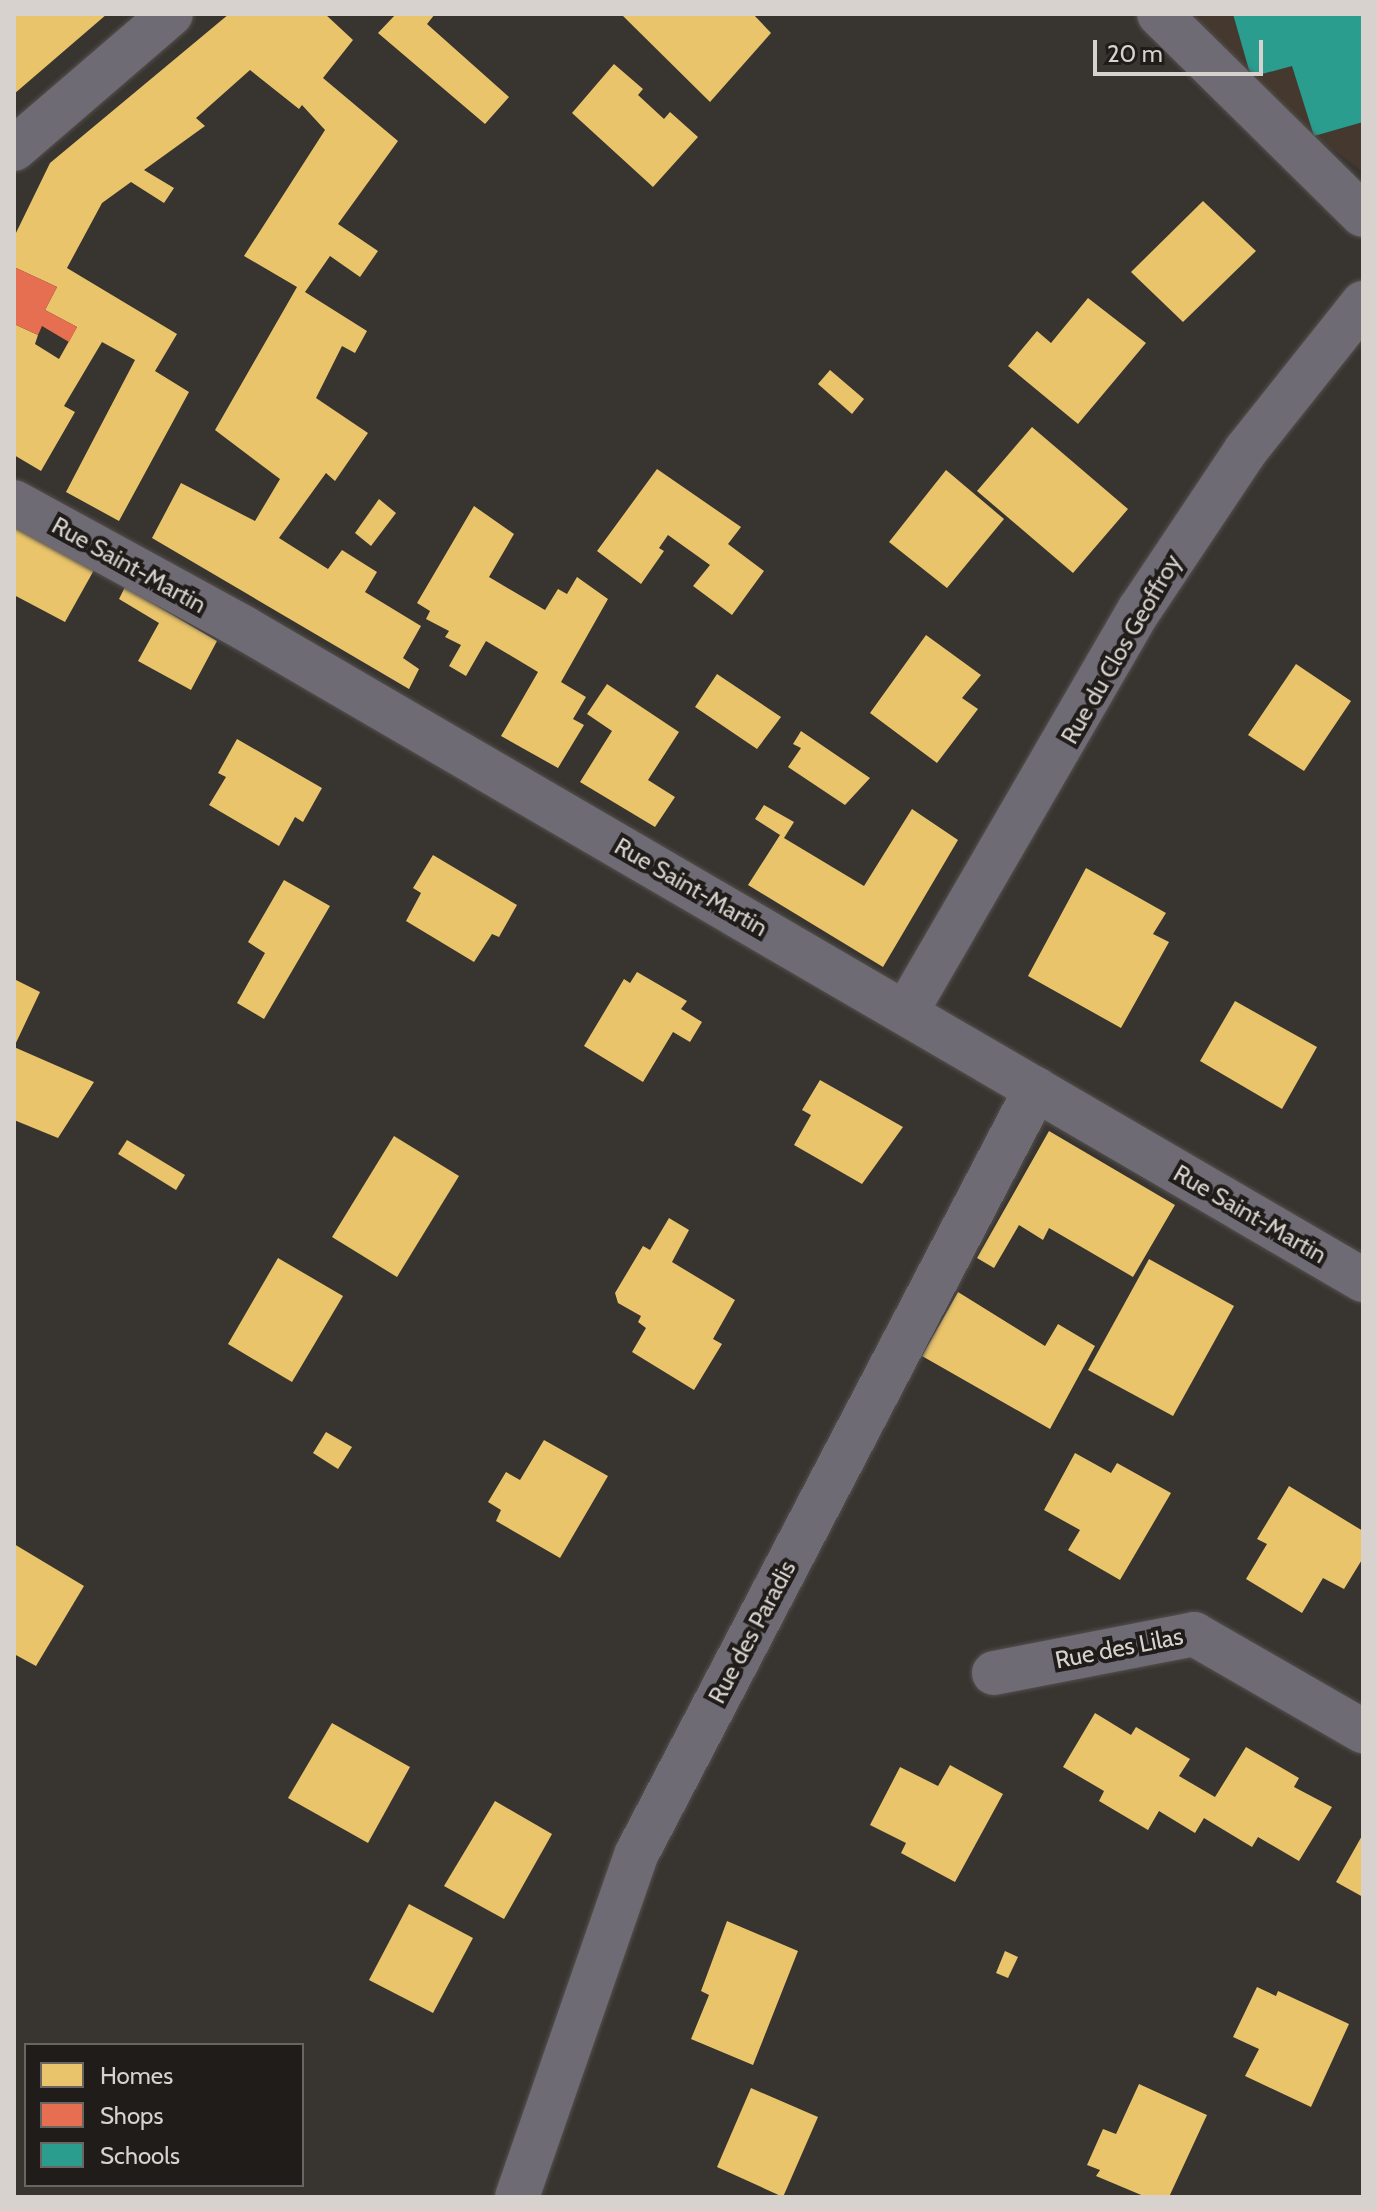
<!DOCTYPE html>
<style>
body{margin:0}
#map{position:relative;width:1377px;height:2211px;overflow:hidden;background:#383430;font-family:Cabin,sans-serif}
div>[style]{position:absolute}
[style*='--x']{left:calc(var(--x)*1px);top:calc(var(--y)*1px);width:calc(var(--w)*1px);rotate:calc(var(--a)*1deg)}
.built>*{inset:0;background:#44382f}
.homes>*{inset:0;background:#e9c46a}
.shops>*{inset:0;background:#e76f51}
.schools>*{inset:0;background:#2a9d8f}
.roads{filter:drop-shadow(0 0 2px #54504d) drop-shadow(0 0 2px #54504d)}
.minor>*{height:44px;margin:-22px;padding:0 22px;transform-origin:22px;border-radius:22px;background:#6f6b75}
.tertiary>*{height:44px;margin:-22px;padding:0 22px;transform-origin:22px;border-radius:22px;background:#6f6b75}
span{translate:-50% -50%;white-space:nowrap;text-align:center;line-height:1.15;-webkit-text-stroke:8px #201c19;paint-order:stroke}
.street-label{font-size:24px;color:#d7d2ce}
.frame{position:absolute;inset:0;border:16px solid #d7d2ce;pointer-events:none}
.legend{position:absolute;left:24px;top:2043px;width:280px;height:144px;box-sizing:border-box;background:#201c19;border:2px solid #696561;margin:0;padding:10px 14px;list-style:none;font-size:24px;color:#d7d2ce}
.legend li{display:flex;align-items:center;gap:16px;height:40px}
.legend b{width:40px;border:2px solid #696561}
.scale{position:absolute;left:1093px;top:40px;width:170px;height:36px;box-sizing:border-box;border:4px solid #d7d2ce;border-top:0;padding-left:10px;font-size:24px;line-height:28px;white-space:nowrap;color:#d7d2ce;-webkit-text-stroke:6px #201c19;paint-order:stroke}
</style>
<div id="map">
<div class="built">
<i style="clip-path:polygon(1188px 14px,1363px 14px,1363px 172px,1314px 136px)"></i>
</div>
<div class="homes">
<i style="clip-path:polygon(14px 14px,107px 14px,14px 94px)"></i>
<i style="clip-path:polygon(229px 14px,325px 14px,353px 40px,323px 78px,398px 141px,338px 224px,378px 251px,360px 277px,330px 256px,305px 292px,367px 331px,355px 353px,342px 346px,316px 398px,368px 433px,335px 481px,326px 473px,279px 538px,328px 569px,342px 550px,377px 572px,365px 592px,421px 626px,403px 658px,419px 669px,409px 689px,152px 538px,181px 483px,255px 521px,280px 479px,215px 430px,297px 287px,244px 256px,325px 130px,302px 105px,299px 109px,250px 70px,196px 118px,205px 126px,144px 170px,174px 188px,164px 203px,131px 182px,102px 203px,67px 268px,177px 334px,155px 371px,189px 392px,119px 521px,66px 492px,135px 360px,102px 342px,64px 406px,75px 412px,41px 471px,14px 455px,14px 324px,38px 335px,35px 344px,59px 359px,77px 327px,45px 310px,57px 287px,14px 267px,14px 237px,50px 163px)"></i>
<i style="clip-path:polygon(396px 14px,435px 14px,427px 24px,509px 97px,485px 124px,378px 33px)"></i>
<i style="clip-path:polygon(621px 14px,753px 14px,771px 33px,710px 102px)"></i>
<i style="clip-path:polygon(614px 64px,643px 89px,638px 95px,664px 119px,670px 112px,698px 137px,653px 187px,572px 113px)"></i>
<i style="clip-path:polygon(1203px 201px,1256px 251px,1183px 322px,1131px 272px)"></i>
<i style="clip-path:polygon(1088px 298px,1146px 343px,1078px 424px,1008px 366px,1037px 331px,1051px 343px)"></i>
<i style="clip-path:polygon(830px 370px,864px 399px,852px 414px,818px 384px)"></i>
<i style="clip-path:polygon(1032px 427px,1128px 509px,1073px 573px,977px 491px)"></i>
<i style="clip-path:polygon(657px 469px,741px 527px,728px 544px,764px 571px,732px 615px,693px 586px,710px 565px,668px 535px,659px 548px,664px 551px,641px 584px,597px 551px)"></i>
<i style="clip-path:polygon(946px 470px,1004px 519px,947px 588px,889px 542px)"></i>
<i style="clip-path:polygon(379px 499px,396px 513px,371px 546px,355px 533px)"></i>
<i style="clip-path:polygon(474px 506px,514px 534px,489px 577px,545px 610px,558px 589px,567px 594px,577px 577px,608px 599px,561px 682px,586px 697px,573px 719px,584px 725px,558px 768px,501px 736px,538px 672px,486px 641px,466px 676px,449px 666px,461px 645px,445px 637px,449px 631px,426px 619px,430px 611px,417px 603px)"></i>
<i style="clip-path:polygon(14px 524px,94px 570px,65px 622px,14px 595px)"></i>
<i style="clip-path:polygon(125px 587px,217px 641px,191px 690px,138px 661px,159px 623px,119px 599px)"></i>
<i style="clip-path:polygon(926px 635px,981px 675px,962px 698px,978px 709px,937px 763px,870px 713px)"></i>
<i style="clip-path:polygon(1296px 664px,1351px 701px,1304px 771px,1248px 735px)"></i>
<i style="clip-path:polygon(717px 674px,781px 717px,757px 749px,695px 707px)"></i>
<i style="clip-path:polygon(607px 684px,679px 732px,648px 780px,675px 797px,655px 827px,580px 782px,612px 731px,587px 714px)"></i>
<i style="clip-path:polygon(801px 731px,870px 778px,845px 805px,788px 767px,801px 748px,793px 744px)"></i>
<i style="clip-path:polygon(237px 739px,322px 788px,303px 822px,295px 817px,279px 846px,209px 805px,226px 777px,218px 773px)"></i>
<i style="clip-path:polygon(764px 805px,794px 822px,784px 838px,864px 886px,912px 809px,958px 840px,883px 967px,748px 885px,780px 835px,755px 819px)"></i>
<i style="clip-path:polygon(433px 855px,517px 905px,499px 937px,492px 934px,474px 962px,406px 921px,421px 893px,413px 888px)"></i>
<i style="clip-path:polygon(1086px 868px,1166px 913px,1153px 934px,1169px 942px,1121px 1028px,1028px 976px)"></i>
<i style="clip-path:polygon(284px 880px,330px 906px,264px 1019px,237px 1003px,265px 953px,248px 942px)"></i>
<i style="clip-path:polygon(637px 972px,687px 1001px,681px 1009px,702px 1022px,690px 1042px,673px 1032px,643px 1082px,584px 1046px,624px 979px,630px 983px)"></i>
<i style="clip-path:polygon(14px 979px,40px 992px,14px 1047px,94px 1082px,58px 1138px,14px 1120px)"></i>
<i style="clip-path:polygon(1235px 1001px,1317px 1047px,1282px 1109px,1200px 1061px)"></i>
<i style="clip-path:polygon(820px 1080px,903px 1127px,862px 1184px,794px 1145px,811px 1115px,802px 1110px)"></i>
<i style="clip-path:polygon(1049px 1131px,1175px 1205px,1133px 1277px,1049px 1228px,1043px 1240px,1019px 1225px,994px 1268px,977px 1258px)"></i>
<i style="clip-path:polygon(394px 1136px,459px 1176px,397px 1277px,332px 1237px)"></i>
<i style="clip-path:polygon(127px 1140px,185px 1175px,176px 1190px,118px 1154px)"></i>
<i style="clip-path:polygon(669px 1218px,689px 1230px,672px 1262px,735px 1300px,713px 1339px,722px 1344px,694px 1390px,632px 1352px,646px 1328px,638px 1322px,641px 1316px,618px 1303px,615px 1293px,643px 1246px,650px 1250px)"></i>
<i style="clip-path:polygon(278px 1258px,343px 1296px,292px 1382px,228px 1344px)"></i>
<i style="clip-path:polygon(1149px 1259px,1234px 1306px,1173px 1416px,1088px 1370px)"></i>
<i style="clip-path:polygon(958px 1292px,1045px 1346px,1058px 1324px,1095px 1346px,1050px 1429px,922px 1356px)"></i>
<i style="clip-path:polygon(326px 1432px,352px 1447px,338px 1469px,313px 1453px)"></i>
<i style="clip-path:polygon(544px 1440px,608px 1476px,560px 1558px,496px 1521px,501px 1510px,488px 1502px,506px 1472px,520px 1480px)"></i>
<i style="clip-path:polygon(1075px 1453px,1111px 1473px,1117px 1463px,1171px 1493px,1120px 1580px,1068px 1550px,1080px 1530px,1044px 1510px)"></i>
<i style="clip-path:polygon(1289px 1486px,1363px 1531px,1363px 1558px,1344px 1589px,1323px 1578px,1302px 1613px,1246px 1579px,1267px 1544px,1257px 1539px)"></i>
<i style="clip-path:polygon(14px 1544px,84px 1586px,36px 1666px,14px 1654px)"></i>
<i style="clip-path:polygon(1095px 1713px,1131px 1735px,1136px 1727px,1190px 1759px,1179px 1776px,1215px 1797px,1246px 1747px,1299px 1778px,1294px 1787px,1332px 1807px,1299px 1861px,1258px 1837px,1252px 1847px,1204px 1818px,1195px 1833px,1159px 1811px,1148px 1830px,1099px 1801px,1104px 1791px,1063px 1767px)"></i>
<i style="clip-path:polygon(332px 1723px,410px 1767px,368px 1843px,288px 1798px)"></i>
<i style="clip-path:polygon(950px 1765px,1003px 1794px,955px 1882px,901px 1853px,906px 1843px,870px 1825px,900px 1767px,938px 1786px)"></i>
<i style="clip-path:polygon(495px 1801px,552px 1834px,504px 1919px,444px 1886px)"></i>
<i style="clip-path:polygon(1363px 1834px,1363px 1897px,1336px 1882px)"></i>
<i style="clip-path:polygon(409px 1904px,473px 1938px,433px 2013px,369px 1980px)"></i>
<i style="clip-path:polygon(727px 1921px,798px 1951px,753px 2065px,691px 2039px,709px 1995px,701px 1991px)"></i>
<i style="clip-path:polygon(1005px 1951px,1018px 1957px,1008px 1978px,996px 1973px)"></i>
<i style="clip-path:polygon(1257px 1987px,1276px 1996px,1278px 1991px,1349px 2024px,1311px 2107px,1245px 2076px,1259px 2049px,1233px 2037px)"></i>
<i style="clip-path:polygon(1139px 2084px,1207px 2115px,1169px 2197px,1146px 2197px,1096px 2176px,1100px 2170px,1087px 2165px,1103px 2129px,1116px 2134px)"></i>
<i style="clip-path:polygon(751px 2088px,818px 2117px,783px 2197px,717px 2167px)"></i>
</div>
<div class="shops">
<i style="clip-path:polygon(14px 267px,57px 287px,45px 310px,77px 327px,69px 342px,42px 326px,38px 335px,14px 324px)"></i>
</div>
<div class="schools">
<i style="clip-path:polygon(1233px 14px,1363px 14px,1363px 122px,1314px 136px,1292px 66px,1251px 77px)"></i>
</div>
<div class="roads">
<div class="minor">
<i style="--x:1159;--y:14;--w:286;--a:44.6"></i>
<i style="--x:14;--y:502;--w:262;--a:28.7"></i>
<i style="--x:244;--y:628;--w:1295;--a:30.23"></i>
<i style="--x:906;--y:1012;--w:466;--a:-59.9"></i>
<i style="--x:1140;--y:609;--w:191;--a:-56.3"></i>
<i style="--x:1246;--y:450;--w:188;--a:-51.5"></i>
<i style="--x:994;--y:1673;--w:204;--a:-11"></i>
<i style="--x:1194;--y:1634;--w:195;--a:29.9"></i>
<i style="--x:517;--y:2197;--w:362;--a:-70.8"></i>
<i style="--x:636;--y:1855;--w:864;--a:-62.43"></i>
</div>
<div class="tertiary">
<i style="--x:14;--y:149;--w:207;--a:-40.7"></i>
</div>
</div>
<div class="street-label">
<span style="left:129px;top:565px;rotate:29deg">Rue Saint-Martin</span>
<span style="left:1121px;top:649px;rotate:-60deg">Rue du Clos Geoffroy</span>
<span style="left:691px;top:887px;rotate:30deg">Rue Saint-Martin</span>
<span style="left:1250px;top:1214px;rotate:30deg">Rue Saint-Martin</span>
<span style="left:752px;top:1632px;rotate:-62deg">Rue des Paradis</span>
<span style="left:1119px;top:1648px;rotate:-11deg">Rue des Lilas</span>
</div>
<div class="frame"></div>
<ul class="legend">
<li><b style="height:22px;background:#e9c46a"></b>Homes</li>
<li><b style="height:22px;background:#e76f51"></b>Shops</li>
<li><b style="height:22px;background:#2a9d8f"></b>Schools</li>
</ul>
<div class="scale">20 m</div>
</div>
